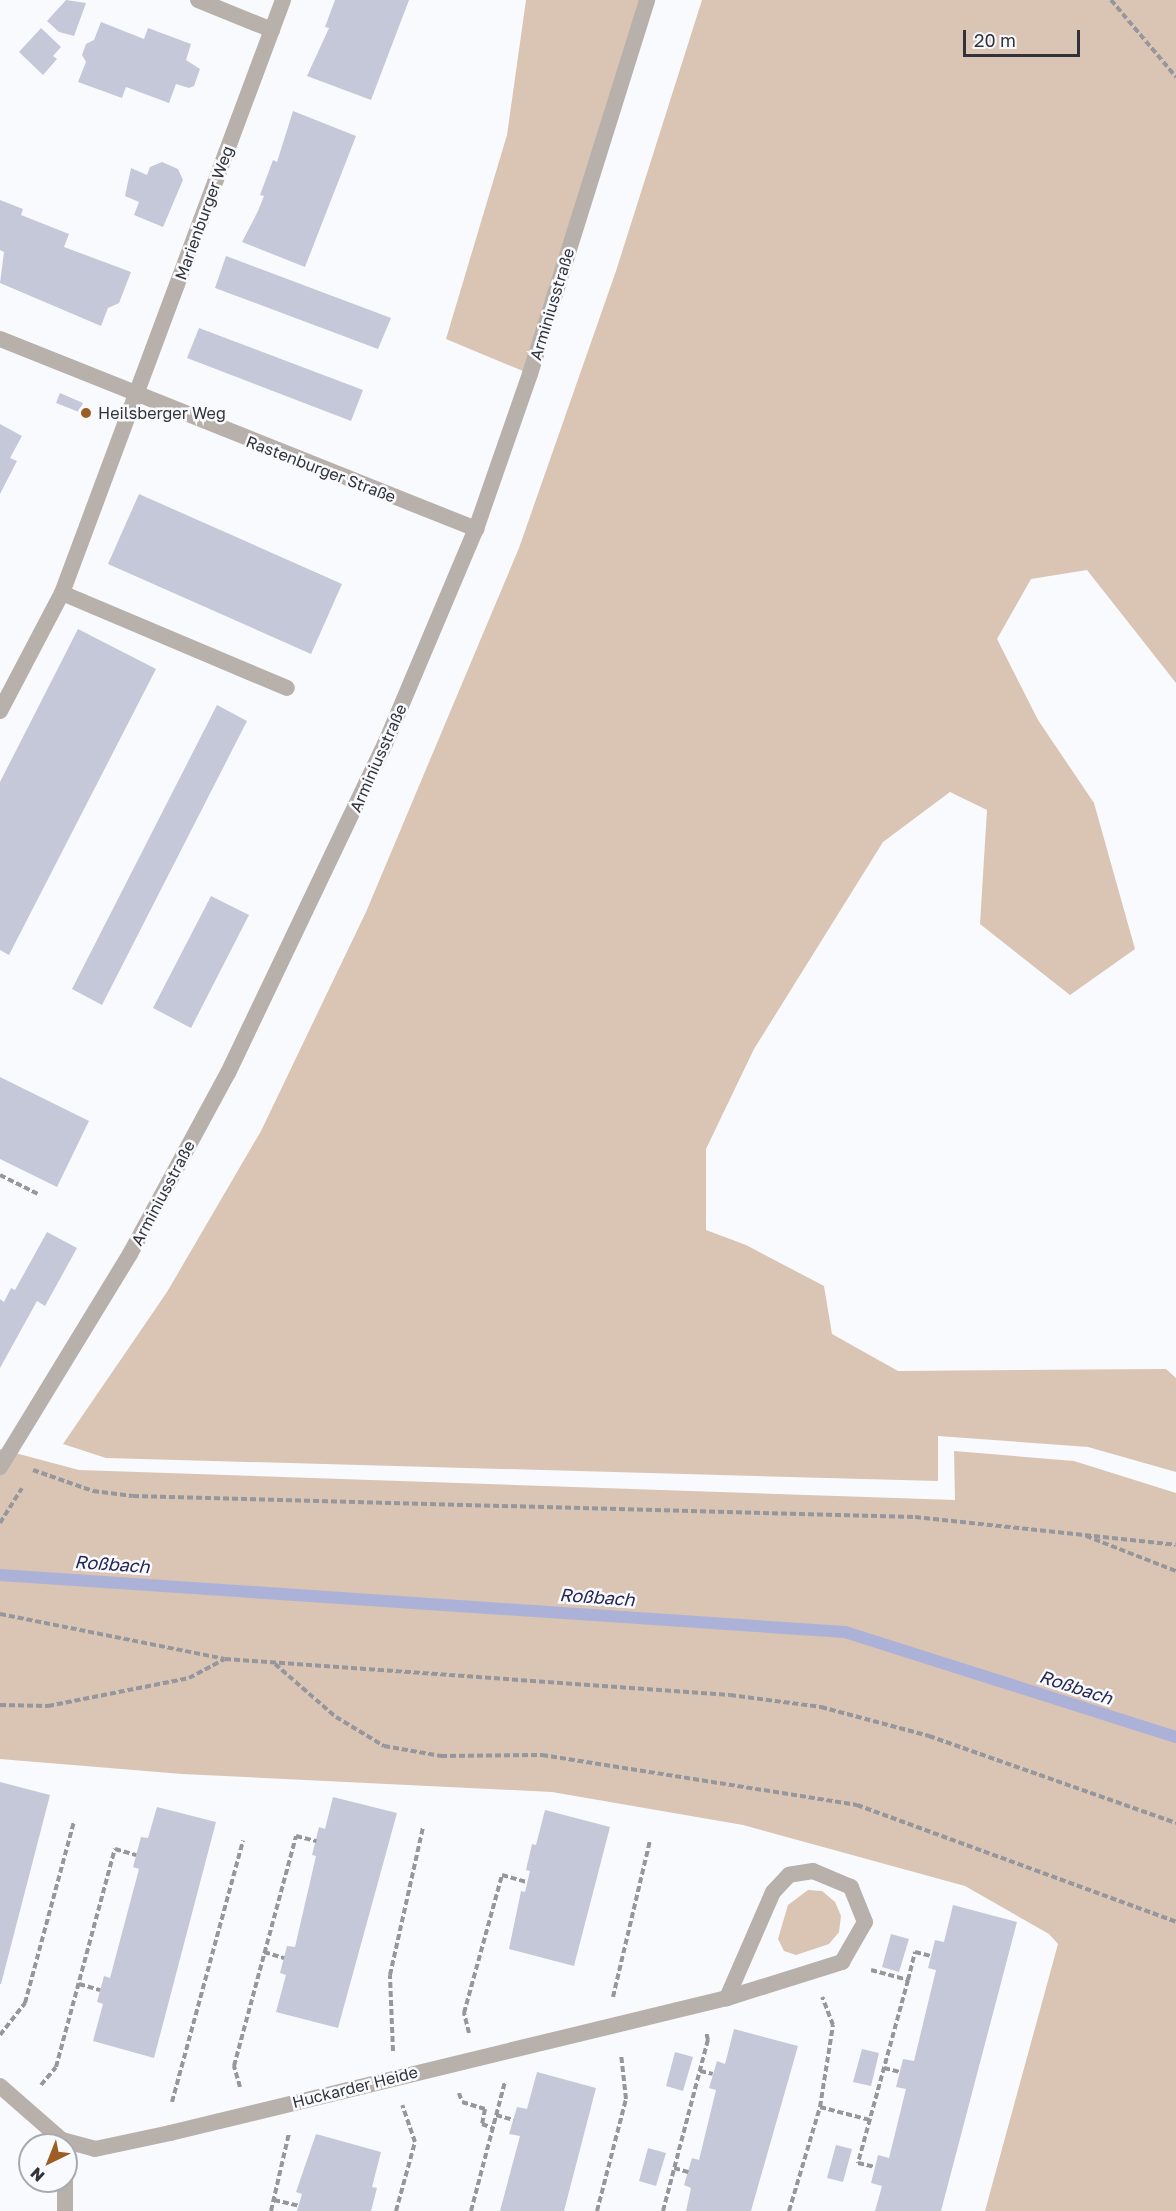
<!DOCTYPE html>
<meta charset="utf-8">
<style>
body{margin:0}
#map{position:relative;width:1176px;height:2211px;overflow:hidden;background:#f9fafd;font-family:"Golos Text",sans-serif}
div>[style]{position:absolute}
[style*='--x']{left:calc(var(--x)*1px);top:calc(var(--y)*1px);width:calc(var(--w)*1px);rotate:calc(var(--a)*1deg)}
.green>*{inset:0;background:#dac4b4}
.stream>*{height:12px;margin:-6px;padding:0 6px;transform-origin:6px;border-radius:6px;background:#acb1d7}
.building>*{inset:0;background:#c5c8d9}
.path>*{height:4px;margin-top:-2px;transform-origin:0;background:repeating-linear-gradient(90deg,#96979c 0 6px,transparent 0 9px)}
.service>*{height:16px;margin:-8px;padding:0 8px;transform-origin:8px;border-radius:8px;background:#b8b1ab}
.minor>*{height:16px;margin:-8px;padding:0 8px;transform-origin:8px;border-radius:8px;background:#b8b1ab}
.tertiary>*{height:16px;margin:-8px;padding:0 8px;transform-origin:8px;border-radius:8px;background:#b8b1ab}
.dots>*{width:16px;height:16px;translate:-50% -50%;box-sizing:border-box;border:3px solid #f9fafd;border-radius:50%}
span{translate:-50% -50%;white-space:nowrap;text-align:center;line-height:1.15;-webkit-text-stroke:5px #f9fafd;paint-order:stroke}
.street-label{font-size:16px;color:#32333a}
.poi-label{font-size:16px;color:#32333a}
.left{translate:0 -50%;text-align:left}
.water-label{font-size:18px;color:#272757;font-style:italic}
.north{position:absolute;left:18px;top:2133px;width:60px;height:60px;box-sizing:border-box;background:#f9fafd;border:2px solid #a9aaaf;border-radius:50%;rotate:223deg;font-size:16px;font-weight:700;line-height:24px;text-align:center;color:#32333a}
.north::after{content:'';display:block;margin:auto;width:21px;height:27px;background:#9c5e24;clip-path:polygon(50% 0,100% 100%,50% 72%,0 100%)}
.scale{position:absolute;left:963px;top:30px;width:117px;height:27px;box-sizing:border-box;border:3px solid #32333a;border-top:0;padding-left:8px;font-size:18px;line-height:21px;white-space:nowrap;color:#32333a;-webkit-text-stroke:4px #f9fafd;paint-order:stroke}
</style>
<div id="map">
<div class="green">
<i style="clip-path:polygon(526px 0,647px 0,530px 374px,446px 339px,507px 135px)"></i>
<i style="clip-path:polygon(702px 0,1176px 0,1176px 683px,1087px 570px,1031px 579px,997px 639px,1038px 720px,1094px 803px,1135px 949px,1070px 995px,980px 924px,987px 810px,950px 792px,883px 842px,754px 1049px,706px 1149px,706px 1230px,746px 1245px,824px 1286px,832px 1334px,898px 1371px,1166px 1369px,1176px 1378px,1176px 1472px,1088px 1447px,938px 1436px,938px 1481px,106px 1458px,63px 1444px,167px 1292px,261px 1131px,366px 912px,519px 548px,616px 271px)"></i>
<i style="clip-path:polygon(0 1449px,79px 1470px,955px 1500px,954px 1451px,1074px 1461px,1176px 1493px,1176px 2211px,985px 2211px,1058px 1944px,1049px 1934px,965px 1886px,743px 1825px,552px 1792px,182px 1774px,0 1759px)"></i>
<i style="clip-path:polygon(808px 1890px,822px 1891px,835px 1902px,841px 1916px,839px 1932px,829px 1944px,796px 1955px,784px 1951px,778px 1939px,788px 1905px)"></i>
</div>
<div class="stream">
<i style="--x:0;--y:1575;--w:847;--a:3.86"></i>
<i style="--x:845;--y:1632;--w:347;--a:17.6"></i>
</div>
<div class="building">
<i style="clip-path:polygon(66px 0,86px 3px,74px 36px,59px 32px,47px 21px)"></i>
<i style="clip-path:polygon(335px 0,409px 0,371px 100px,307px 76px,329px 28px,325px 27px)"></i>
<i style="clip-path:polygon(101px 22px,144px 39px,148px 28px,191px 44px,186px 60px,200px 69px,194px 86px,189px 88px,176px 84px,169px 103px,126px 87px,122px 98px,78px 82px,86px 62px,82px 55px,86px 44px,94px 40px)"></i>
<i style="clip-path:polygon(41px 28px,61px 47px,53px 56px,57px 59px,43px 75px,19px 52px)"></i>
<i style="clip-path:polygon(293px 111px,356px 136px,305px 267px,242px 242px,258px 211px,264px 196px,260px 195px,273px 160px,277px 162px)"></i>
<i style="clip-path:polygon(162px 162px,178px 169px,183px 180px,163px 227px,134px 215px,139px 202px,125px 196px,131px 168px,147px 175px,150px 167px)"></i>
<i style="clip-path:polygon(0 200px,23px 209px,21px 215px,69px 234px,64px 247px,131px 272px,119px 303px,108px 308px,101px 326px,0 283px,4px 252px,0 250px)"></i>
<i style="clip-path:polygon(226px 256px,391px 318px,378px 349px,215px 288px)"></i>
<i style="clip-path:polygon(199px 328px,363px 390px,351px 421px,187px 358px)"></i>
<i style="clip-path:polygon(60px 393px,83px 403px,79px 412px,56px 403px)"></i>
<i style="clip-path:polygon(0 424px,22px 436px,10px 458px,17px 461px,0 494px)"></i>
<i style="clip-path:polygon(139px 494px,342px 584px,311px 654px,108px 564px)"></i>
<i style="clip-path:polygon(78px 629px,156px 669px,9px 955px,0 950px,0 782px)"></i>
<i style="clip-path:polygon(217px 705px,247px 721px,102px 1005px,72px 989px)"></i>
<i style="clip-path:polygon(211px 896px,249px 915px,191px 1028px,153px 1008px)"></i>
<i style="clip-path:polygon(0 1077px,89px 1121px,57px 1187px,0 1159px)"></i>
<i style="clip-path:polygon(47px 1232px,77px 1248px,45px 1306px,37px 1301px,0 1368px,0 1299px,4px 1302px,11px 1288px,15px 1290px)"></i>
<i style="clip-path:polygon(0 1782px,50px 1795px,1px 1984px,0 1984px)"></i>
<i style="clip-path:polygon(333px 1797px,397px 1813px,338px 2028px,276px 2012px,286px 1975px,280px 1973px,287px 1946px,295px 1947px,316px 1856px,312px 1855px,319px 1827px,325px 1829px)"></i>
<i style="clip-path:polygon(157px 1807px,216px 1822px,154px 2058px,93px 2041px,103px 2004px,97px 2002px,104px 1976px,110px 1978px,139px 1869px,133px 1867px,141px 1837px,148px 1838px)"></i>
<i style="clip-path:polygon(545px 1810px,610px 1827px,574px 1966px,509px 1949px,521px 1891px,525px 1892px,530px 1871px,526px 1870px,532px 1844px,536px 1845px)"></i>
<i style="clip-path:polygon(953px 1905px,1017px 1922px,941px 2211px,875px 2211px,882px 2186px,871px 2183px,878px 2155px,889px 2158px,906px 2089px,896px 2087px,903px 2059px,914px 2061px,936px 1970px,928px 1968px,935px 1940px,944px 1942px)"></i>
<i style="clip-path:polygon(891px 1934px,909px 1939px,899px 1972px,882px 1967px)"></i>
<i style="clip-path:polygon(734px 2029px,798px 2046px,751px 2211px,686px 2211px,691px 2188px,684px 2185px,692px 2158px,699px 2160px,716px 2090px,709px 2088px,717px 2061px,725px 2064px)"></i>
<i style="clip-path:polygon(862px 2049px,879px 2053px,871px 2086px,853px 2082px)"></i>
<i style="clip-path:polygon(675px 2052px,693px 2057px,683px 2091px,666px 2086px)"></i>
<i style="clip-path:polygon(537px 2072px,596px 2088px,564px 2211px,500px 2211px,520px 2136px,509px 2134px,517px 2107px,527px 2109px)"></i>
<i style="clip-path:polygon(316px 2134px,381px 2152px,372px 2187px,377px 2188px,371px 2211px,297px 2211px,302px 2194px,296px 2192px)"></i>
<i style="clip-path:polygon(836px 2145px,852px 2149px,843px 2182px,827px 2178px)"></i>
<i style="clip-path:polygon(648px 2148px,666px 2153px,656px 2186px,639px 2181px)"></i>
</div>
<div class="path">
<i style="--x:1111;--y:0;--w:101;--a:49.8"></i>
<i style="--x:0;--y:1175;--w:42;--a:26.6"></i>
<i style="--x:33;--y:1470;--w:64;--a:19.3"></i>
<i style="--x:93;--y:1491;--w:40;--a:7.1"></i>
<i style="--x:133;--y:1496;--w:782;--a:1.54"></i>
<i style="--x:915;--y:1517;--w:262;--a:6.1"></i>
<i style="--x:0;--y:1523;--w:41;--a:-57.8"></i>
<i style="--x:1086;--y:1536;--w:97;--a:21.3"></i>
<i style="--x:0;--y:1614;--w:229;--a:11.3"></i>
<i style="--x:225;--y:1659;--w:506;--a:4.08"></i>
<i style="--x:730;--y:1695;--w:92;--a:7.5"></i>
<i style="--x:821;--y:1707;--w:112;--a:15"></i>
<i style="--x:929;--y:1736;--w:262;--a:19.4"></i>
<i style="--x:275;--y:1664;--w:81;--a:41"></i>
<i style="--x:336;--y:1717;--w:56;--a:31.1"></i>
<i style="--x:384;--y:1746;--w:58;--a:10"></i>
<i style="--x:441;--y:1756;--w:101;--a:-0.6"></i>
<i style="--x:542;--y:1755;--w:319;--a:9"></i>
<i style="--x:857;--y:1805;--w:340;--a:20.1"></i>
<i style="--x:0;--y:1705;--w:48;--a:1.2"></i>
<i style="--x:48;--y:1706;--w:144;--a:-11.2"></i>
<i style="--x:189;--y:1678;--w:40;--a:-28"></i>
<i style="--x:264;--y:1952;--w:21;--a:17"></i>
<i style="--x:871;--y:1970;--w:38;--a:15"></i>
<i style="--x:908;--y:1980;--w:190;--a:105.3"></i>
<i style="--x:858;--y:2163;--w:17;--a:13"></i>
<i style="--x:908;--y:1980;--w:29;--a:-76"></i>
<i style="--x:915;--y:1952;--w:16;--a:14"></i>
<i style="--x:79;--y:1984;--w:22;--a:16"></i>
<i style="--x:613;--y:1997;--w:161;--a:-76.7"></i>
<i style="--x:469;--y:2033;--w:21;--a:-104"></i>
<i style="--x:464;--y:2013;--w:143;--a:-74.6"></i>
<i style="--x:502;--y:1875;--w:26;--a:16"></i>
<i style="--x:0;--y:2035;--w:41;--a:-52"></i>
<i style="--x:25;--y:2003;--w:188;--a:-74.9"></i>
<i style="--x:393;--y:2051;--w:76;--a:-92.3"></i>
<i style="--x:390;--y:1975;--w:152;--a:-77.4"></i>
<i style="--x:884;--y:2068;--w:16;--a:14"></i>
<i style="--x:700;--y:2071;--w:13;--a:13"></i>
<i style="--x:41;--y:2085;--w:23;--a:-50"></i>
<i style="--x:56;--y:2067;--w:226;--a:-74.9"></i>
<i style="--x:115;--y:1849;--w:22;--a:16"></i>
<i style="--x:240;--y:2087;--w:22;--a:-106"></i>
<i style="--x:234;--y:2066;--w:238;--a:-74.9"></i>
<i style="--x:296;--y:1836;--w:21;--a:14"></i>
<i style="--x:459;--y:2093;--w:9;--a:72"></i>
<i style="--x:462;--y:2102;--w:24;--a:17"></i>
<i style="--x:485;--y:2109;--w:15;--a:101"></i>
<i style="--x:482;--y:2124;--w:12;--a:20"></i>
<i style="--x:172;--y:2102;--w:271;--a:-74.8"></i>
<i style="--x:820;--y:2107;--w:52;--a:14.6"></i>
<i style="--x:496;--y:2115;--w:18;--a:16"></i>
<i style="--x:674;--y:2168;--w:15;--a:16"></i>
<i style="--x:274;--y:2200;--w:26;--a:13"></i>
<i style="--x:271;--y:2211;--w:80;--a:-77"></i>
<i style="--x:396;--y:2211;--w:72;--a:-74.6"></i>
<i style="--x:415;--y:2142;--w:39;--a:-109"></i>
<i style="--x:471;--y:2211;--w:134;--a:-75.3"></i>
<i style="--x:597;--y:2211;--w:116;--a:-75.5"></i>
<i style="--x:626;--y:2099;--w:45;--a:-96.3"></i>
<i style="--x:663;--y:2211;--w:177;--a:-75.3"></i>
<i style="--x:708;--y:2040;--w:8;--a:-104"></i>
<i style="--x:789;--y:2211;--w:109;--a:-73.4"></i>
<i style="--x:820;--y:2107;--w:83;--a:-81"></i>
<i style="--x:833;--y:2025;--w:30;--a:-111"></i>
</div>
<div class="service">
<i style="--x:65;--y:2211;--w:30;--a:-90"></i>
</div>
<div class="minor">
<i style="--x:198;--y:0;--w:80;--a:22.1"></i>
<i style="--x:0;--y:339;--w:513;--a:21.76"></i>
<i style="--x:62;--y:593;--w:244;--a:22.9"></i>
<i style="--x:0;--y:711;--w:133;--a:-62.3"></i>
<i style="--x:62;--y:593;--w:633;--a:-69.56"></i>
<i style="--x:0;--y:2086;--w:82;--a:41.1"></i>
<i style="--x:62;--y:2140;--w:34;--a:15"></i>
<i style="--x:95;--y:2149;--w:77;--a:-12"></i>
<i style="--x:170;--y:2133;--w:573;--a:-13.62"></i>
<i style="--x:727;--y:1998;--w:121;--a:-17.4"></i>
<i style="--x:842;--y:1962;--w:46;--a:-60.1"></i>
<i style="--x:865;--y:1922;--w:38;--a:-112"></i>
<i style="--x:851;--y:1887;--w:41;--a:-157.2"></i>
<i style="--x:813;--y:1871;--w:24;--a:171"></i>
<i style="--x:789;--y:1875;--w:23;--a:133"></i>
<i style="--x:773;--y:1892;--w:116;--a:113.5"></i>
</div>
<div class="tertiary">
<i style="--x:0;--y:1467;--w:250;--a:-58.6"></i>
<i style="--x:130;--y:1254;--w:206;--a:-61.6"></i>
<i style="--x:228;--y:1073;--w:365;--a:-64.5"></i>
<i style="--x:385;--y:744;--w:233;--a:-67.1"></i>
<i style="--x:476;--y:529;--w:164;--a:-70.8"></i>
<i style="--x:530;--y:374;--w:392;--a:-72.6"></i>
</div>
<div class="dots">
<i style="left:86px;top:413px;background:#9c5e24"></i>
</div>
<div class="street-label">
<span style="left:204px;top:213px;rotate:-70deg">Marienburger Weg</span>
<span style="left:552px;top:304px;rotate:-73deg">Arminiusstraße</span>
<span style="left:321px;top:469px;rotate:21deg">Rastenburger Straße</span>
<span style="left:378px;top:758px;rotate:-66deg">Arminiusstraße</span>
<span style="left:163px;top:1193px;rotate:-62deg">Arminiusstraße</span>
<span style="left:355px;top:2087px;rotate:-14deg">Huckarder Heide</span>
</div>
<div class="poi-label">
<span class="left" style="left:98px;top:413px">Heilsberger Weg</span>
</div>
<div class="water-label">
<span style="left:112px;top:1564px;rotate:4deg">Roßbach</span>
<span style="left:597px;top:1597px;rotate:4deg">Roßbach</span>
<span style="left:1076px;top:1687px;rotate:18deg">Roßbach</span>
</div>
<div class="north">N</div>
<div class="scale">20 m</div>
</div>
